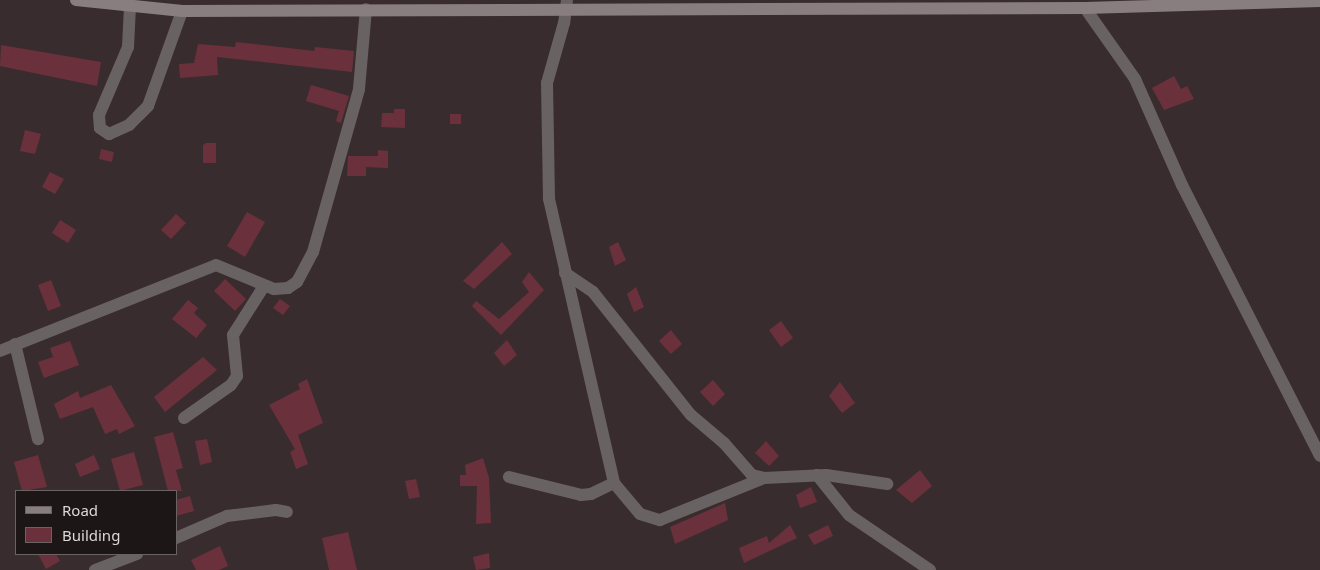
<!DOCTYPE html>
<style>
body{margin:0}
#map{position:relative;width:1320px;height:570px;overflow:hidden;background:#392c2e;font-family:"Noto Sans",sans-serif}
div>[style]{position:absolute}
[style*='--x']{left:calc(var(--x)*1px);top:calc(var(--y)*1px);width:calc(var(--w)*1px);rotate:calc(var(--a)*1deg)}
.building>*{inset:0;background:#6a313c}
.street>*{height:12px;margin:-6px;padding:0 6px;transform-origin:6px;border-radius:6px;background:#696263}
.secondary>*{height:12px;margin:-6px;padding:0 6px;transform-origin:6px;border-radius:6px;background:#897e7f}
span{translate:-50% -50%;white-space:nowrap;text-align:center;line-height:1.15;-webkit-text-stroke:5px #1c1617;paint-order:stroke}
.legend{position:absolute;left:15px;top:490px;width:162px;height:65px;box-sizing:border-box;background:#1c1617;border:1px solid #6a6364;margin:0;padding:6px 9px;list-style:none;font-size:15px;color:#dfd6d7}
.legend li{display:flex;align-items:center;gap:10px;height:25px}
.legend b{width:25px;border:1px solid #6a6364}
</style>
<div id="map">
<div class="building">
<i style="clip-path:polygon(236px 42px,314px 51px,315px 47px,354px 51px,352px 72px,217px 57px,218px 75px,180px 78px,179px 64px,194px 63px,198px 44px,235px 47px)"></i>
<i style="clip-path:polygon(1px 45px,101px 62px,97px 86px,0 66px)"></i>
<i style="clip-path:polygon(1174px 76px,1181px 89px,1187px 86px,1194px 99px,1164px 110px,1152px 88px)"></i>
<i style="clip-path:polygon(311px 85px,349px 96px,341px 123px,336px 121px,339px 111px,306px 101px)"></i>
<i style="clip-path:polygon(394px 109px,405px 109px,405px 128px,381px 127px,382px 113px,394px 113px)"></i>
<i style="clip-path:polygon(450px 114px,461px 114px,461px 124px,450px 124px)"></i>
<i style="clip-path:polygon(25px 130px,41px 134px,35px 154px,20px 151px)"></i>
<i style="clip-path:polygon(206px 143px,216px 143px,216px 163px,203px 163px,203px 145px)"></i>
<i style="clip-path:polygon(101px 149px,114px 152px,112px 162px,99px 159px)"></i>
<i style="clip-path:polygon(378px 150px,388px 151px,388px 168px,366px 167px,366px 176px,347px 176px,348px 156px,378px 156px)"></i>
<i style="clip-path:polygon(50px 172px,64px 179px,55px 194px,42px 187px)"></i>
<i style="clip-path:polygon(247px 212px,265px 222px,245px 257px,227px 246px)"></i>
<i style="clip-path:polygon(176px 214px,186px 223px,171px 239px,161px 230px)"></i>
<i style="clip-path:polygon(60px 220px,76px 230px,68px 243px,52px 233px)"></i>
<i style="clip-path:polygon(502px 242px,512px 254px,474px 289px,463px 281px)"></i>
<i style="clip-path:polygon(618px 242px,626px 260px,615px 266px,609px 247px)"></i>
<i style="clip-path:polygon(529px 272px,544px 290px,501px 335px,472px 306px,476px 301px,499px 319px,529px 292px,522px 282px)"></i>
<i style="clip-path:polygon(225px 279px,246px 299px,235px 311px,214px 291px)"></i>
<i style="clip-path:polygon(51px 280px,61px 306px,48px 311px,38px 285px)"></i>
<i style="clip-path:polygon(636px 287px,644px 307px,634px 312px,627px 294px)"></i>
<i style="clip-path:polygon(280px 299px,290px 306px,283px 315px,273px 308px)"></i>
<i style="clip-path:polygon(188px 300px,198px 308px,194px 313px,207px 325px,196px 338px,172px 319px)"></i>
<i style="clip-path:polygon(781px 321px,793px 338px,781px 347px,769px 330px)"></i>
<i style="clip-path:polygon(671px 330px,682px 344px,671px 354px,659px 341px)"></i>
<i style="clip-path:polygon(507px 340px,517px 355px,504px 366px,494px 353px)"></i>
<i style="clip-path:polygon(70px 341px,79px 365px,44px 378px,38px 362px,53px 357px,50px 348px)"></i>
<i style="clip-path:polygon(203px 357px,217px 370px,165px 412px,154px 397px)"></i>
<i style="clip-path:polygon(307px 379px,323px 423px,298px 435px,308px 464px,296px 469px,290px 452px,295px 449px,269px 405px,300px 389px,298px 384px)"></i>
<i style="clip-path:polygon(713px 380px,725px 394px,713px 406px,700px 392px)"></i>
<i style="clip-path:polygon(840px 382px,855px 403px,842px 413px,829px 396px)"></i>
<i style="clip-path:polygon(111px 385px,135px 426px,119px 434px,117px 429px,105px 434px,93px 407px,60px 419px,54px 404px,78px 391px,80px 398px)"></i>
<i style="clip-path:polygon(173px 432px,183px 468px,176px 470px,182px 491px,168px 491px,154px 437px)"></i>
<i style="clip-path:polygon(207px 439px,212px 462px,200px 465px,195px 441px)"></i>
<i style="clip-path:polygon(766px 441px,779px 456px,769px 466px,755px 453px)"></i>
<i style="clip-path:polygon(134px 452px,143px 485px,120px 491px,111px 459px)"></i>
<i style="clip-path:polygon(38px 455px,47px 487px,22px 491px,14px 462px)"></i>
<i style="clip-path:polygon(94px 455px,100px 469px,80px 477px,75px 464px)"></i>
<i style="clip-path:polygon(483px 458px,489px 478px,491px 523px,476px 524px,477px 486px,460px 486px,460px 475px,466px 475px,465px 465px)"></i>
<i style="clip-path:polygon(920px 470px,932px 486px,912px 503px,896px 490px)"></i>
<i style="clip-path:polygon(416px 479px,420px 497px,409px 499px,405px 481px)"></i>
<i style="clip-path:polygon(811px 487px,817px 502px,800px 508px,796px 495px)"></i>
<i style="clip-path:polygon(190px 496px,194px 511px,176px 516px,176px 500px)"></i>
<i style="clip-path:polygon(725px 503px,728px 520px,675px 544px,670px 527px)"></i>
<i style="clip-path:polygon(790px 525px,797px 538px,744px 563px,739px 548px,767px 536px,769px 543px)"></i>
<i style="clip-path:polygon(828px 525px,833px 536px,814px 545px,808px 535px)"></i>
<i style="clip-path:polygon(348px 532px,357px 570px,329px 570px,322px 538px)"></i>
<i style="clip-path:polygon(220px 546px,228px 566px,219px 570px,196px 570px,191px 560px)"></i>
<i style="clip-path:polygon(489px 553px,490px 568px,476px 570px,473px 557px)"></i>
<i style="clip-path:polygon(38px 554px,56px 554px,60px 561px,46px 569px)"></i>
</div>
<div class="street">
<i style="--x:567;--y:0;--w:23;--a:97"></i>
<i style="--x:564;--y:23;--w:62;--a:105.8"></i>
<i style="--x:547;--y:83;--w:116;--a:89"></i>
<i style="--x:549;--y:199;--w:291;--a:77.1"></i>
<i style="--x:614;--y:483;--w:40;--a:50"></i>
<i style="--x:640;--y:514;--w:21;--a:17"></i>
<i style="--x:660;--y:520;--w:112;--a:-22"></i>
<i style="--x:130;--y:6;--w:41;--a:92.8"></i>
<i style="--x:128;--y:47;--w:74;--a:113.1"></i>
<i style="--x:99;--y:115;--w:13;--a:86"></i>
<i style="--x:100;--y:128;--w:11;--a:34"></i>
<i style="--x:109;--y:134;--w:22;--a:-24"></i>
<i style="--x:129;--y:125;--w:27;--a:-45"></i>
<i style="--x:148;--y:106;--w:101;--a:-70.3"></i>
<i style="--x:1085;--y:8;--w:87;--a:54.8"></i>
<i style="--x:1135;--y:79;--w:116;--a:66.1"></i>
<i style="--x:1182;--y:185;--w:304;--a:63"></i>
<i style="--x:565;--y:273;--w:34;--a:34"></i>
<i style="--x:593;--y:292;--w:157;--a:51.5"></i>
<i style="--x:691;--y:415;--w:43;--a:40.3"></i>
<i style="--x:724;--y:443;--w:43;--a:48.8"></i>
<i style="--x:752;--y:475;--w:12;--a:14"></i>
<i style="--x:764;--y:478;--w:62;--a:-2.8"></i>
<i style="--x:826;--y:475;--w:62;--a:8.4"></i>
<i style="--x:15;--y:344;--w:98;--a:76.4"></i>
<i style="--x:0;--y:351;--w:232;--a:-21.7"></i>
<i style="--x:216;--y:265;--w:63;--a:22.5"></i>
<i style="--x:274;--y:289;--w:14;--a:-4"></i>
<i style="--x:288;--y:288;--w:11;--a:-34"></i>
<i style="--x:297;--y:282;--w:34;--a:-62"></i>
<i style="--x:313;--y:252;--w:169;--a:-74.2"></i>
<i style="--x:359;--y:89;--w:80;--a:-85"></i>
<i style="--x:184;--y:418;--w:57;--a:-35.1"></i>
<i style="--x:231;--y:385;--w:11;--a:-56"></i>
<i style="--x:237;--y:376;--w:41;--a:-95.6"></i>
<i style="--x:233;--y:335;--w:58;--a:-57.7"></i>
<i style="--x:817;--y:475;--w:51;--a:51.3"></i>
<i style="--x:849;--y:515;--w:98;--a:34.2"></i>
<i style="--x:509;--y:477;--w:74;--a:14"></i>
<i style="--x:581;--y:495;--w:10;--a:-6"></i>
<i style="--x:591;--y:494;--w:25;--a:-26"></i>
<i style="--x:176;--y:538;--w:56;--a:-23.3"></i>
<i style="--x:227;--y:516;--w:49;--a:-7"></i>
<i style="--x:276;--y:510;--w:11;--a:10"></i>
<i style="--x:95;--y:570;--w:45;--a:-20.9"></i>
</div>
<div class="secondary">
<i style="--x:76;--y:0;--w:107;--a:5.9"></i>
<i style="--x:182;--y:11;--w:903;--a:-0.19"></i>
<i style="--x:1085;--y:8;--w:235;--a:-1.7"></i>
</div>
<ul class="legend">
<li><b style="height:6px;background:#897e7f"></b>Road</li>
<li><b style="height:14px;background:#6a313c"></b>Building</li>
</ul>
</div>
